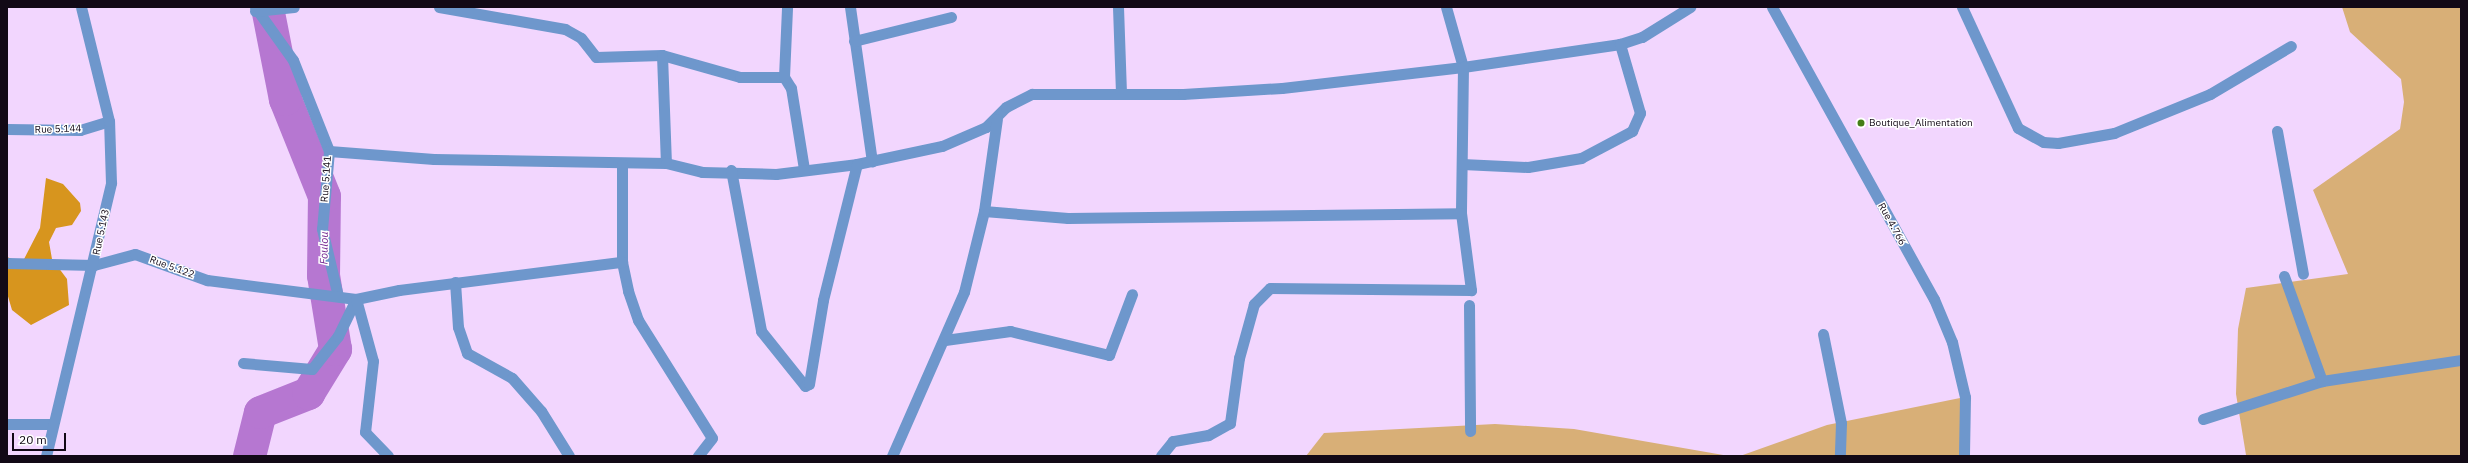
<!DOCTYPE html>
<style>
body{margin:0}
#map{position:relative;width:2468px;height:463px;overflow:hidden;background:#f2d6fe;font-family:"IBM Plex Sans",sans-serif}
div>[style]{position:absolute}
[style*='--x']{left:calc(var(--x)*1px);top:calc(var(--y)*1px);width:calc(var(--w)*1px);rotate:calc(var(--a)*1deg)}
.green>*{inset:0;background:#d8af77}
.forest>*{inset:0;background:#d7951e}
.river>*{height:33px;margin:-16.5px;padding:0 16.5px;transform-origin:16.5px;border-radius:16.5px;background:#b677d1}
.minor>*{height:11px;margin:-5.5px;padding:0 5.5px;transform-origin:5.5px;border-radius:5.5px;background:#6e97cc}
.tertiary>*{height:11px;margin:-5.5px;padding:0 5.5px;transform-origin:5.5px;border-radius:5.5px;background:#6e97cc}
.dots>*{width:11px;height:11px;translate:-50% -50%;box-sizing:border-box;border:2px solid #fff;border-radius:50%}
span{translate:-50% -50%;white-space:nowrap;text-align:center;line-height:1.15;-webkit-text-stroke:3px #fff;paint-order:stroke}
.poi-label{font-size:10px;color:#120916}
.left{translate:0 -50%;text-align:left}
.street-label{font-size:10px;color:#120916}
.water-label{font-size:11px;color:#72248f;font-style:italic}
.frame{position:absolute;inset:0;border:8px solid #120916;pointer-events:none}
.scale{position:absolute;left:12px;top:433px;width:54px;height:18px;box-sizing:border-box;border:2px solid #120916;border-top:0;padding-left:5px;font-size:12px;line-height:14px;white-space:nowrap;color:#120916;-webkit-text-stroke:3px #fff;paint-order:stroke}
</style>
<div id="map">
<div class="green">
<i style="clip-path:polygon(2342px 7px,2461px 7px,2461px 456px,2246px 455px,2236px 394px,2238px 329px,2246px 288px,2348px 274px,2313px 190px,2400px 129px,2404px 102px,2401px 79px,2350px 32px)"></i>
<i style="clip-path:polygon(1965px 397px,1964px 456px,1740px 456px,1827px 425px)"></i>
<i style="clip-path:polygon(1495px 424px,1574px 429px,1729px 456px,1306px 456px,1324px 433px)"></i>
</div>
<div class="forest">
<i style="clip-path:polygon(46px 178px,63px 184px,80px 203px,81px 211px,72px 225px,56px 228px,49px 242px,52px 259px,67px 279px,69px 305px,31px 325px,12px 310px,7px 293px,7px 257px,22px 263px,40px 228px)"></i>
</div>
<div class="river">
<i style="--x:249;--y:456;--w:45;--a:-76"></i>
<i style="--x:260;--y:412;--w:52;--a:-21.6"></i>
<i style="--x:308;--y:393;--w:52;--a:-58.5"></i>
<i style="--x:335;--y:349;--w:75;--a:-99.2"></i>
<i style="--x:323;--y:275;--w:79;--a:-89.3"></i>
<i style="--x:324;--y:196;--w:105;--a:-111.9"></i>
<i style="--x:285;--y:99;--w:94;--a:-101.1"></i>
</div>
<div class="minor">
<i style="--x:255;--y:7;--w:65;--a:54.4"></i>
<i style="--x:293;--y:60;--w:98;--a:68.4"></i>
<i style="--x:329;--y:151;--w:78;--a:95.1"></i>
<i style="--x:322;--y:229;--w:69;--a:76.6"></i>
<i style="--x:439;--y:7;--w:128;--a:9.9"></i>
<i style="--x:565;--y:29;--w:18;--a:29"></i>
<i style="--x:581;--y:38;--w:24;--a:52"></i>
<i style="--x:596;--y:57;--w:66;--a:-1.7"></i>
<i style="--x:662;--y:55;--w:81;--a:15.8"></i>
<i style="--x:740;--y:77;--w:44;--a:0"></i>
<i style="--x:784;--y:77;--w:13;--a:58"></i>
<i style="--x:791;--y:88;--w:82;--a:80.9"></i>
<i style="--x:850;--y:7;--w:156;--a:81.9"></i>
<i style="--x:1118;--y:7;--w:87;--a:88"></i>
<i style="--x:1446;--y:7;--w:62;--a:74.2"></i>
<i style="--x:1463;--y:67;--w:159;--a:-8.3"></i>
<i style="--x:1620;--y:44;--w:23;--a:-18"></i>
<i style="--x:1642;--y:37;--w:57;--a:-32"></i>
<i style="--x:1962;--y:7;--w:133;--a:65.2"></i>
<i style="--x:2018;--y:128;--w:29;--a:29"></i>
<i style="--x:2043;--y:142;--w:15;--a:4"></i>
<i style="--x:2058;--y:143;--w:57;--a:-10.1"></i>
<i style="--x:2114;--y:133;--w:104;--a:-22.1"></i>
<i style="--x:2210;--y:94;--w:94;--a:-30.7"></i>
<i style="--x:255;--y:11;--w:39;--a:-6"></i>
<i style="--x:854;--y:41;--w:100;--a:-13.9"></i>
<i style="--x:662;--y:55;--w:108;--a:87.9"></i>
<i style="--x:784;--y:77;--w:70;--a:-87.5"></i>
<i style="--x:7;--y:129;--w:73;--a:0.8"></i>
<i style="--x:80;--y:130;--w:30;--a:-17"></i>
<i style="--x:2277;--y:131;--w:145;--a:79.7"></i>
<i style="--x:329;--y:151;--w:105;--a:4.4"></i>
<i style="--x:434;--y:159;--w:232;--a:1"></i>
<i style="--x:666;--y:163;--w:37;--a:14"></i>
<i style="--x:702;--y:172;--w:74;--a:1.5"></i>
<i style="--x:776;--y:174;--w:82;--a:-7"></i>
<i style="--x:857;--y:164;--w:87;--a:-12"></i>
<i style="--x:942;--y:146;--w:48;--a:-23.4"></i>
<i style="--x:986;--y:127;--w:28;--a:-45"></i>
<i style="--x:1006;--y:107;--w:29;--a:-27"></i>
<i style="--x:1032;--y:94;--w:151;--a:0"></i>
<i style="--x:1183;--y:94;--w:99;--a:-3.5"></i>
<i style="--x:1282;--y:88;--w:182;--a:-6.6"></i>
<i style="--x:1463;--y:67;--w:146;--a:90.8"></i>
<i style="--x:1461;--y:213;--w:78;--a:82.6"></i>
<i style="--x:1471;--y:290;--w:201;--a:-179.4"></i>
<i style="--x:1270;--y:288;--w:23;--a:135"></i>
<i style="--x:1254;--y:304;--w:56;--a:105.5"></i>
<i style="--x:1239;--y:358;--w:66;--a:97.9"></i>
<i style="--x:1230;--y:423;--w:25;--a:151"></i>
<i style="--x:1208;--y:435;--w:36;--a:170"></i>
<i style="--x:1173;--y:441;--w:19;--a:129"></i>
<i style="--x:622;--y:164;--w:98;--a:90"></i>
<i style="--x:622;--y:262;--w:30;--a:78"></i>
<i style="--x:628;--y:291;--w:31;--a:71"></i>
<i style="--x:638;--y:320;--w:139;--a:57.9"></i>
<i style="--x:712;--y:438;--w:23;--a:128"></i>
<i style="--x:1462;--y:164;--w:66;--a:2.6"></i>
<i style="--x:1528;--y:167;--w:54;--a:-9.6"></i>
<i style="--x:1581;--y:158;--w:58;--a:-27.9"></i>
<i style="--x:1632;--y:131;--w:20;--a:-66"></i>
<i style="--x:1640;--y:113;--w:72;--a:-106.2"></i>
<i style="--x:731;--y:170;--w:164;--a:79.4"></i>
<i style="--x:761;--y:331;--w:70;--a:51.3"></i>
<i style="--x:805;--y:386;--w:4;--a:-27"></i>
<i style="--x:809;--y:384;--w:85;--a:-80.5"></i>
<i style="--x:823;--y:300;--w:140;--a:-76"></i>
<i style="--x:984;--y:211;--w:84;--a:4.8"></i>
<i style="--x:1068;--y:218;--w:393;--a:-0.7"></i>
<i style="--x:7;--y:263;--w:87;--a:1.3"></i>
<i style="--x:94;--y:265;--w:42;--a:-15"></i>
<i style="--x:135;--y:254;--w:77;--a:19.9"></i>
<i style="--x:207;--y:280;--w:150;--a:7.3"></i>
<i style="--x:356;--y:299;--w:44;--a:-11.8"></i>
<i style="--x:399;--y:290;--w:225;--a:-7.2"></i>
<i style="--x:2284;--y:276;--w:112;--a:70.1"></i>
<i style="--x:455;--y:282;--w:45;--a:86.2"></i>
<i style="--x:458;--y:327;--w:28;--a:71"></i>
<i style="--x:467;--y:353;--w:51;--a:29.1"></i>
<i style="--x:512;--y:378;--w:44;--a:48.7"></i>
<i style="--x:541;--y:411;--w:53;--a:58.1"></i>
<i style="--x:1469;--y:305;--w:126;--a:89.5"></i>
<i style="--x:1823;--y:334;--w:91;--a:78.6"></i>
<i style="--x:1841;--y:423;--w:33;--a:92"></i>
<i style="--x:945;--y:340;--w:66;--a:-7.9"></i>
<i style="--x:1010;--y:331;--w:102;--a:13.6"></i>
<i style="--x:1109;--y:355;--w:65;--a:-69.3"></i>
<i style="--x:243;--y:363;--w:69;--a:5"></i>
<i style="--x:312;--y:369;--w:42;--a:-51.8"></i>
<i style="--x:338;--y:336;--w:41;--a:-64.1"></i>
<i style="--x:356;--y:299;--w:64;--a:74.7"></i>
<i style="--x:373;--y:361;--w:71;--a:96.4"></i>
<i style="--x:365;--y:432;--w:33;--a:46"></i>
<i style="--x:2203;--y:419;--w:125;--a:-17.7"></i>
<i style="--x:2322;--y:381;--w:141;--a:-8.6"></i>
<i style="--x:7;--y:424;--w:46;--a:0"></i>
<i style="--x:46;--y:456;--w:281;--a:-76.6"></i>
<i style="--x:111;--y:183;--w:62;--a:-91.8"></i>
<i style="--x:109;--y:121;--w:117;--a:-103.8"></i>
<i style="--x:892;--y:456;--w:179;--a:-66.3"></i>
<i style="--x:964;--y:292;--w:83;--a:-76.1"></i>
<i style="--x:984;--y:211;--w:93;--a:-82"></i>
</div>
<div class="tertiary">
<i style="--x:1772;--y:7;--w:334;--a:61"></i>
<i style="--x:1934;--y:299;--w:47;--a:67.3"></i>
<i style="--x:1952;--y:342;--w:57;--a:76.7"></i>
<i style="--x:1965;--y:397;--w:59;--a:91"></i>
</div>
<div class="dots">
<i style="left:1861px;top:123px;background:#447e17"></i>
</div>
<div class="poi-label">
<span class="left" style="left:1869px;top:123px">Boutique_Alimentation</span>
</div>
<div class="street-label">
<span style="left:58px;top:129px;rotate:-2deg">Rue 5.144</span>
<span style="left:326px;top:179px;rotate:-86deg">Rue 5.141</span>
<span style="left:1892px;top:224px;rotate:61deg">Rue 4.766</span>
<span style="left:101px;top:232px;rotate:-78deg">Rue 5.143</span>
<span style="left:172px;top:267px;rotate:20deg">Rue 5.122</span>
</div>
<div class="water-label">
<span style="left:324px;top:248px;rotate:-89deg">Foulou</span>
</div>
<div class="frame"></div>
<div class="scale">20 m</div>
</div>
